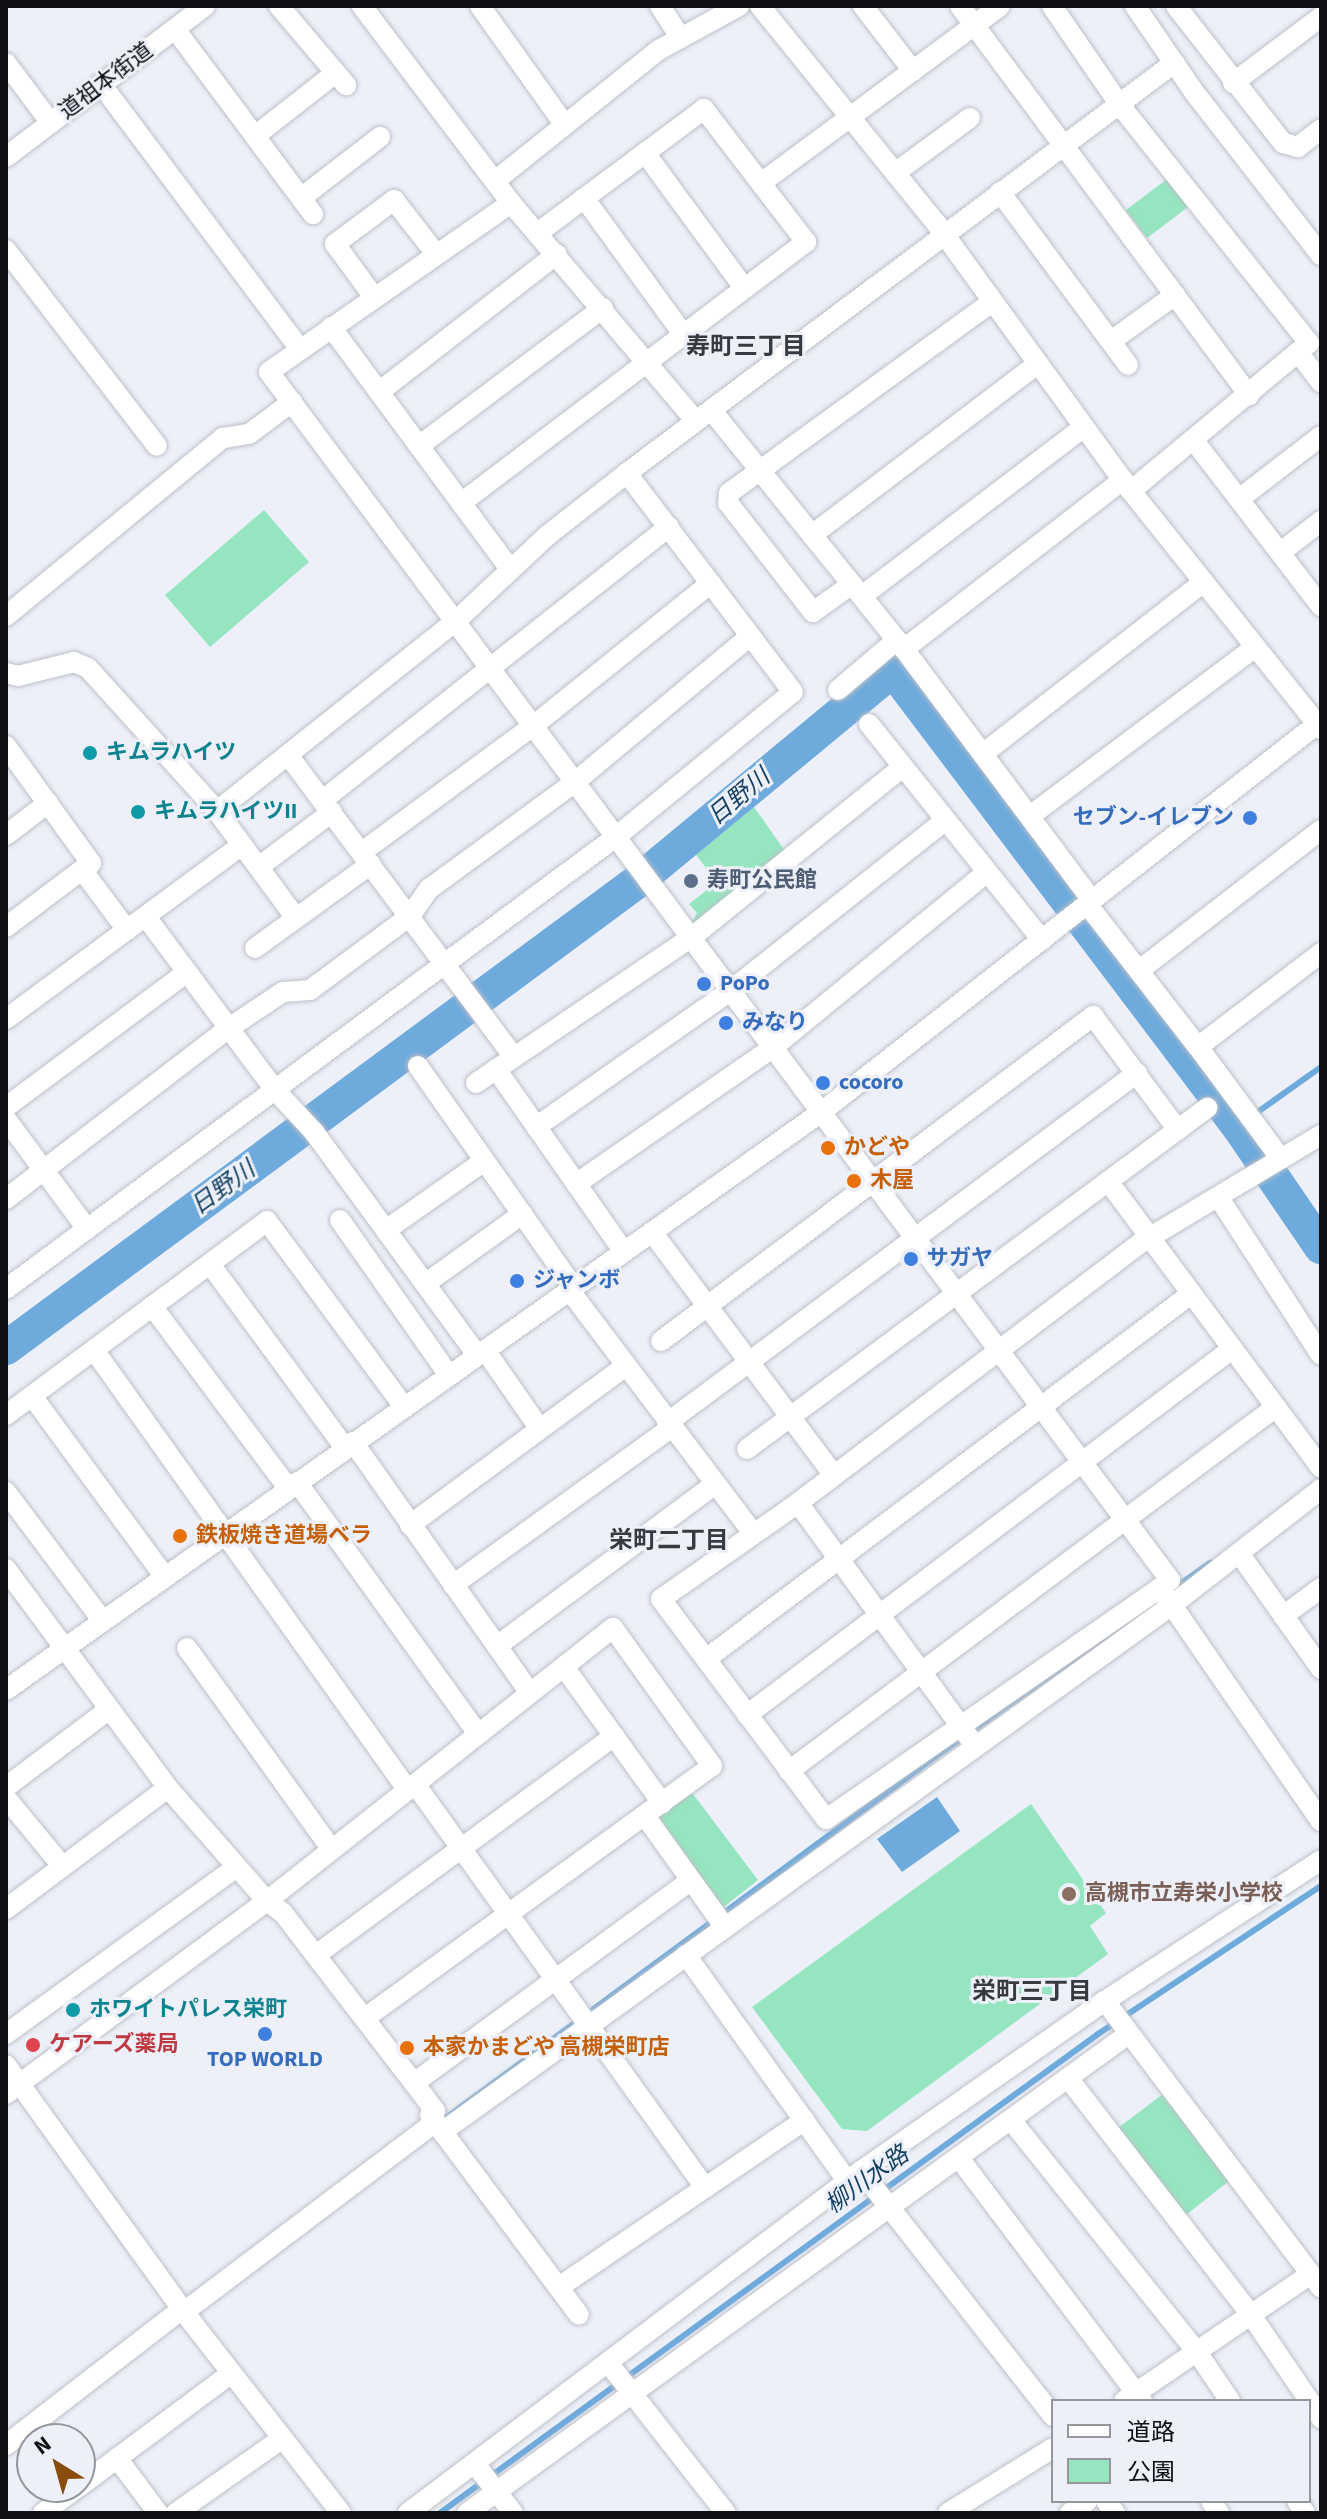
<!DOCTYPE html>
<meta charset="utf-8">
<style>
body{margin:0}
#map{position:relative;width:1327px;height:2519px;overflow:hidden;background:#edf0f8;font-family:"Source Sans 3","Noto Sans JP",sans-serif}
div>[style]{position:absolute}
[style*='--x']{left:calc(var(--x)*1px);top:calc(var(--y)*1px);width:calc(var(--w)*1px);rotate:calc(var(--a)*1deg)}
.green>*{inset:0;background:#95e5c0}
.water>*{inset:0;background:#6faadd}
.stream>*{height:6px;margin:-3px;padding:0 3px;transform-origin:3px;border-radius:3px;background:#6faadd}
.river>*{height:34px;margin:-17px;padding:0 17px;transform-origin:17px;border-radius:17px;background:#6faadd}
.roads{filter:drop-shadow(0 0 2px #bdc0c7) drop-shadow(0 0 2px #bdc0c7)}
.minor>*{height:20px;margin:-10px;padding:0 10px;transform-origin:10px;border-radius:10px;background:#fff}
.dots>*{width:22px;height:22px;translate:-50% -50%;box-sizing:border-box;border:4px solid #edf0f8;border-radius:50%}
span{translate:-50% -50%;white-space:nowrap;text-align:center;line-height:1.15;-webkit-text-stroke:6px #edf0f8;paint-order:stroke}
.street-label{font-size:22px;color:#0f1013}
.culture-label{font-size:22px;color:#0d838f;font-weight:700}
.left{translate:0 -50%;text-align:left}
.shop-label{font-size:22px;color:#366cbe;font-weight:700}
.right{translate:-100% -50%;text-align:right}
.service-label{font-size:22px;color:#4e5e75;font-weight:700}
.food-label{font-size:22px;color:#c56008;font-weight:700}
.education-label{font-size:22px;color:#785e54;font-weight:700}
.health-label{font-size:22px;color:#be3a42;font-weight:700}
.neighbourhood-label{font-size:24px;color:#383a40;font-weight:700}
.water-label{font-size:24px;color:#144163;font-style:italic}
.frame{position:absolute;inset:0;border:8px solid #0f1013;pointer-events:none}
.legend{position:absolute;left:1051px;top:2399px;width:260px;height:104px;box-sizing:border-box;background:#edf0f8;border:2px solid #94969c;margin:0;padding:10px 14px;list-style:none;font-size:24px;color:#0f1013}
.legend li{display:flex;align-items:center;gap:16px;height:40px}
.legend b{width:40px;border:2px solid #94969c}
.north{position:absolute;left:16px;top:2423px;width:80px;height:80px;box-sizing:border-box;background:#edf0f8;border:2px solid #94969c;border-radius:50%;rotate:323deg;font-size:22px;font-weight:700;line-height:32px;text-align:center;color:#0f1013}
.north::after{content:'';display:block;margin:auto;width:28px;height:36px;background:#894c0c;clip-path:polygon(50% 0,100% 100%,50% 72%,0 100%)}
</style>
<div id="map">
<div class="green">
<i style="clip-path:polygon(1171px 176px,1192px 204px,1147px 238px,1126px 210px)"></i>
<i style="clip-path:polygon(264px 510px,309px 562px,210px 647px,165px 595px)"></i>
<i style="clip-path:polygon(754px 807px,785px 851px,698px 923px,692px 922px,697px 913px,689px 904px,717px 882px,696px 855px)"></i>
<i style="clip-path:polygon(690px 1790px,758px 1880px,720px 1910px,657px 1824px,657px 1814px)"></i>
<i style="clip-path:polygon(1031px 1804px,1106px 1913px,1090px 1926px,1108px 1954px,867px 2131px,842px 2129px,752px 2007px)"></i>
<i style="clip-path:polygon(1163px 2094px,1229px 2181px,1186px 2215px,1118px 2128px)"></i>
</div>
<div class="water">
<i style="clip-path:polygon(937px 1797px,960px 1831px,902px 1872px,877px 1839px)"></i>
</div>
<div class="stream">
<i style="--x:1238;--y:1126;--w:102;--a:-35.4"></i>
<i style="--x:446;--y:2118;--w:608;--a:-36.44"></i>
<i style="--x:935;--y:1757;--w:337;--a:-35.2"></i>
<i style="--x:440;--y:2513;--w:814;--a:-36.05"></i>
<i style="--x:1098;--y:2034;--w:268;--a:-33.6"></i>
</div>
<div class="river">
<i style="--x:6;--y:1348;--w:786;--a:-36.46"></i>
<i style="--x:638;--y:881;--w:331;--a:-39.6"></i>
<i style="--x:893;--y:670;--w:572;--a:52.89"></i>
<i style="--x:1238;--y:1126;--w:147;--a:55.6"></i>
</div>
<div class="roads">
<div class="minor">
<i style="--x:279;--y:6;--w:104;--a:49.7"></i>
<i style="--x:362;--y:6;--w:247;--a:52.9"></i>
<i style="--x:511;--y:203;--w:286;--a:49.7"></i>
<i style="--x:480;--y:6;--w:146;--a:54.5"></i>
<i style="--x:660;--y:6;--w:38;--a:57"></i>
<i style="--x:760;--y:6;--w:279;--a:51"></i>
<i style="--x:936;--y:223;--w:331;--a:54"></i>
<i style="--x:1131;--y:491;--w:305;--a:51.4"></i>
<i style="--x:863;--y:6;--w:82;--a:52.4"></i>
<i style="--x:960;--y:6;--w:485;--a:53.4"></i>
<i style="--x:1052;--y:6;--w:119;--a:55.6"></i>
<i style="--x:1119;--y:104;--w:305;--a:51.5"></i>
<i style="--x:1309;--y:343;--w:231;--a:140.3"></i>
<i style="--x:1135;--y:6;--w:104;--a:55.5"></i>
<i style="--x:1194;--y:92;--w:207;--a:52.1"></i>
<i style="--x:1176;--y:6;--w:174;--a:52"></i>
<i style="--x:1283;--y:143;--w:16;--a:15"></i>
<i style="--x:1298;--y:147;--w:29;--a:-38"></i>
<i style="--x:175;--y:29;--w:231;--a:53.3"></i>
<i style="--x:6;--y:63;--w:75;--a:53.1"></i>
<i style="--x:1233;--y:83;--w:110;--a:-36.9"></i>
<i style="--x:101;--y:84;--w:331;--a:53.1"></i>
<i style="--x:255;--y:136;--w:100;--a:-38.1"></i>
<i style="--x:645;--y:153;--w:167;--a:53.7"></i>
<i style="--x:6;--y:157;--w:250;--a:-37.2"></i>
<i style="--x:895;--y:173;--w:93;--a:-36.3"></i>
<i style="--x:495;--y:181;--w:208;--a:-38.7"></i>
<i style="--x:657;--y:51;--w:94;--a:-28.8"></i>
<i style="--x:761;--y:183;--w:297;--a:-36.5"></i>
<i style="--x:1000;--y:192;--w:215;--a:53.5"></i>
<i style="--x:301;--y:198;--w:100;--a:-37.7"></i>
<i style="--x:584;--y:198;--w:168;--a:53.9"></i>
<i style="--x:511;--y:203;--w:295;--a:145.1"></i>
<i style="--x:269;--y:372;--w:1507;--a:53.28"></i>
<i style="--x:1170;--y:1580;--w:13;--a:141"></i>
<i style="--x:1160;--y:1588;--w:283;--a:55.4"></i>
<i style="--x:6;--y:250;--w:247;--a:52.4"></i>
<i style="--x:374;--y:297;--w:66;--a:-126.3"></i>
<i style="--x:335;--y:244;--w:74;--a:-36.7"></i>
<i style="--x:394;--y:200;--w:68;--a:52.1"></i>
<i style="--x:331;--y:327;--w:302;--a:53.5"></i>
<i style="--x:1111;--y:341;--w:79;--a:-35.7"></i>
<i style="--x:1298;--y:352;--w:38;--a:53"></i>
<i style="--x:379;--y:392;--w:225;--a:-37.8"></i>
<i style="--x:712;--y:411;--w:306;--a:51.1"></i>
<i style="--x:904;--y:649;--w:314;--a:53.2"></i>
<i style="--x:1195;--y:442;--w:207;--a:52.5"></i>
<i style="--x:419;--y:446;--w:230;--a:-36.9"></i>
<i style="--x:1239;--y:499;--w:103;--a:-37.5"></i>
<i style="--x:461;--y:503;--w:433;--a:-37.1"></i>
<i style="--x:806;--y:242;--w:168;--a:-127.5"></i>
<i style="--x:704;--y:109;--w:206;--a:143.3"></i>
<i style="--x:812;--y:535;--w:283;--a:-37.2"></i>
<i style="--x:1281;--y:552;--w:51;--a:-37.8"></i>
<i style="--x:852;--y:584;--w:48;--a:144.3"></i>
<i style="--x:813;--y:612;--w:138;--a:-127.9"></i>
<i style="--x:728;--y:503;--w:10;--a:-84"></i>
<i style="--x:729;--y:493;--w:325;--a:-36"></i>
<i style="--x:862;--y:596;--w:279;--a:-37.3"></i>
<i style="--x:6;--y:616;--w:281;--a:-39.4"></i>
<i style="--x:223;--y:438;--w:26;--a:-9"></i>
<i style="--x:249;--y:434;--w:54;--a:-36.7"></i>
<i style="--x:904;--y:649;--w:277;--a:-37.7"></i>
<i style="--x:6;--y:673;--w:12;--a:14"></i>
<i style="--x:18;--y:676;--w:58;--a:-14"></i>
<i style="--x:74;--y:662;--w:15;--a:23"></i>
<i style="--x:88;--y:668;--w:193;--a:47.9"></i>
<i style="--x:217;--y:811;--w:133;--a:53.6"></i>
<i style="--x:838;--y:690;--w:77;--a:-40.3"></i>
<i style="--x:869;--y:724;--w:277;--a:51.3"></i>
<i style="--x:6;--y:746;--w:145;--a:54"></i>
<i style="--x:91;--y:863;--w:106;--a:143"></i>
<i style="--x:984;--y:753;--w:276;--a:-37.9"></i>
<i style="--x:288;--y:755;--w:377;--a:53.2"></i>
<i style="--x:323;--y:800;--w:441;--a:-38.3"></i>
<i style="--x:217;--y:811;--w:305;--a:-38.5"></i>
<i style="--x:456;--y:621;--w:126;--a:-43.1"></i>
<i style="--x:548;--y:535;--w:100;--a:-38.1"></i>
<i style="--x:627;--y:473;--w:684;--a:-36.85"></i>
<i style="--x:1030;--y:816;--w:280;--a:-36.9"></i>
<i style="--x:6;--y:835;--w:53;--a:-37.3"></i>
<i style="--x:362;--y:852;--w:212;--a:-36.4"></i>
<i style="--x:533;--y:726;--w:228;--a:-38.8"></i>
<i style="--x:260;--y:866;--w:90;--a:-36.9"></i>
<i style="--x:83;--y:871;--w:74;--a:53.3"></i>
<i style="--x:1087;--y:904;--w:181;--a:52.2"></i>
<i style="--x:146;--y:917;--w:214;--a:53.3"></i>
<i style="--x:274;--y:1089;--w:59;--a:47.1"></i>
<i style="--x:314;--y:1132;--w:276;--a:53.8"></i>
<i style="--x:255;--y:948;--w:143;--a:-35.9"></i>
<i style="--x:1141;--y:969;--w:227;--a:-37.7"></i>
<i style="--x:6;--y:1019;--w:293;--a:-36.4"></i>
<i style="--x:418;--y:1066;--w:271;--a:54.9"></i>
<i style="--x:496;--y:1069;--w:223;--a:55"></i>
<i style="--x:476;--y:1083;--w:261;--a:-34.1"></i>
<i style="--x:692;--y:937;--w:271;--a:-38.9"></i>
<i style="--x:6;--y:1107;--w:226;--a:-36.7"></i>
<i style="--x:6;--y:1119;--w:137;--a:53.6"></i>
<i style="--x:536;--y:1127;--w:237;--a:-35"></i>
<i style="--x:730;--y:991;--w:275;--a:-38.4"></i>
<i style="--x:1281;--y:1159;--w:139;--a:-126.5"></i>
<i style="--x:1198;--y:1047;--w:155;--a:-37.4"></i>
<i style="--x:1108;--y:1181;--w:357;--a:53.4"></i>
<i style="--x:576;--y:1184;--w:237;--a:-34.7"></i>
<i style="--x:771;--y:1049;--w:279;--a:-39.3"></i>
<i style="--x:1219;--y:1198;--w:187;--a:57"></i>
<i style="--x:6;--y:1199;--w:281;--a:-37.5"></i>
<i style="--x:229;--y:1028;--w:65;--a:-33.7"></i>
<i style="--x:283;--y:992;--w:27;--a:-4"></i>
<i style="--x:310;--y:990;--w:124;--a:-36.5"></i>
<i style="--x:410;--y:916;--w:33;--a:-55"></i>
<i style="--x:429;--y:889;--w:181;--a:-36.2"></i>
<i style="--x:575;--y:782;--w:228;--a:-39.8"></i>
<i style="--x:340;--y:1220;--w:189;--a:54.9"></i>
<i style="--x:386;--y:1230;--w:120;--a:-35.1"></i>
<i style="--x:652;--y:1232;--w:304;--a:53.2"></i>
<i style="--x:210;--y:1264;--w:228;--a:53.7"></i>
<i style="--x:425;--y:1284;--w:120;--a:-35.8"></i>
<i style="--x:6;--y:1289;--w:761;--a:-36.55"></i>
<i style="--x:617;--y:836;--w:227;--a:-39.3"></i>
<i style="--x:793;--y:692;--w:275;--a:-127.2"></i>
<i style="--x:570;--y:1291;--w:303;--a:52.9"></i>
<i style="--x:152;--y:1306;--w:227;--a:53.2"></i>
<i style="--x:661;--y:1341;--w:541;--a:-36.95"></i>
<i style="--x:1093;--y:1016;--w:142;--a:53.3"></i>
<i style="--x:94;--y:1350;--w:539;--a:54.51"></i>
<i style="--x:485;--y:1350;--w:96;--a:55.2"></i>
<i style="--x:32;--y:1396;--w:223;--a:53.7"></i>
<i style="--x:6;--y:1415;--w:325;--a:-36.6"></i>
<i style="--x:267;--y:1221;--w:231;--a:53.6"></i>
<i style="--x:667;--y:1423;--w:586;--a:-36.67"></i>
<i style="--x:353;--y:1442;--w:307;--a:54.8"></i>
<i style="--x:747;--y:1449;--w:573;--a:-36.55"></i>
<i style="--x:297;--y:1482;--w:310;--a:54.3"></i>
<i style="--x:6;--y:1492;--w:160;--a:53.1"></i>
<i style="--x:798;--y:1503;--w:292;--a:53.9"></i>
<i style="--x:410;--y:1525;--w:266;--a:-36.4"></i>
<i style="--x:1239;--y:1553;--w:142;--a:54.7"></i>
<i style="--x:6;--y:1569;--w:272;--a:53.5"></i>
<i style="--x:168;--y:1788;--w:150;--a:48.8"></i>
<i style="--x:267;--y:1901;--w:20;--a:37"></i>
<i style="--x:283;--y:1913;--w:215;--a:52.4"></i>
<i style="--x:414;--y:2083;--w:35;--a:53"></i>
<i style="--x:435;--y:2111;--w:6;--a:141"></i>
<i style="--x:430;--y:2115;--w:249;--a:53.3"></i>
<i style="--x:453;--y:1585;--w:269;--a:-35.8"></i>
<i style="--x:1160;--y:1588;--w:406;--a:145.3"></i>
<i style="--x:826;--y:1819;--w:275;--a:-126.9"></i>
<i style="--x:661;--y:1599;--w:167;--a:-35"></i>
<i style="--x:798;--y:1503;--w:432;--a:-37.2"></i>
<i style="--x:1142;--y:1242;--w:209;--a:-30.9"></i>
<i style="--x:1283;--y:1616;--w:47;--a:-36.4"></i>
<i style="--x:497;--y:1646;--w:272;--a:-36.6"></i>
<i style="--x:187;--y:1648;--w:245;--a:54.3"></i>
<i style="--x:706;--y:1659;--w:607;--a:-36.96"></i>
<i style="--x:564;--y:1667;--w:168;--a:54.2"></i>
<i style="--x:6;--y:1690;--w:998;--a:-35.33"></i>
<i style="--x:820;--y:1113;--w:636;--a:-38.04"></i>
<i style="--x:747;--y:1715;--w:608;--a:-37.04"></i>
<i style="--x:789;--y:1771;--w:608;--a:-36.78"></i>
<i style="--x:415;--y:1784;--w:495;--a:54.3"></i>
<i style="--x:6;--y:1787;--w:128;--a:-37"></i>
<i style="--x:6;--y:1798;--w:89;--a:50.4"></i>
<i style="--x:645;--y:1816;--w:135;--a:54.3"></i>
<i style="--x:6;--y:1909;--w:202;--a:-36.8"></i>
<i style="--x:316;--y:1955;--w:370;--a:-36.3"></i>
<i style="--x:686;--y:1955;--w:279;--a:54.5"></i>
<i style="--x:1105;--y:2001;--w:359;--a:53"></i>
<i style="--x:6;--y:2034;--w:285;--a:-35.9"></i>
<i style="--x:6;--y:2065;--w:304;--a:54.2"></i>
<i style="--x:184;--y:2312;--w:255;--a:52"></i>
<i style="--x:1068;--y:2078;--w:299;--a:52.3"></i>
<i style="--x:1251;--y:2315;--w:125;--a:55.8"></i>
<i style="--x:414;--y:2083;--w:342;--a:-36.2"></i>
<i style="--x:6;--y:2094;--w:325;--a:-36.5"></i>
<i style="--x:267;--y:1901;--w:441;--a:-38.3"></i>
<i style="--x:613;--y:1628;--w:170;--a:54.3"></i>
<i style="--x:712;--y:1766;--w:429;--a:144"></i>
<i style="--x:1011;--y:2120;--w:297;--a:51.3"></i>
<i style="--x:1197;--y:2352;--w:59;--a:56"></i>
<i style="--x:442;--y:2132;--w:900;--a:-35.83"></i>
<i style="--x:1172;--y:1605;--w:189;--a:-37.9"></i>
<i style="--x:959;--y:2158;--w:304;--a:53"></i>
<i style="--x:861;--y:2171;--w:311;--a:51.9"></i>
<i style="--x:559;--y:2287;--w:297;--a:-34.2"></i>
<i style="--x:184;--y:2312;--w:315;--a:-37.1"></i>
<i style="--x:609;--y:2364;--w:189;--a:51.9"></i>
<i style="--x:1124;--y:2401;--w:226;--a:-34.2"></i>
<i style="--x:6;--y:2445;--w:222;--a:-37.7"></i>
<i style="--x:117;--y:2458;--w:69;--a:53.3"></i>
<i style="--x:475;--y:2464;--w:62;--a:52.2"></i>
<i style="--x:80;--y:2486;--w:187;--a:-36.7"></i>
<i style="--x:1106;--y:2501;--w:15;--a:53"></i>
<i style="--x:1211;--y:2501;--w:14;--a:56"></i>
<i style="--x:1297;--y:2501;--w:14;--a:56"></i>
<i style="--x:43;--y:2513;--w:44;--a:-36.6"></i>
<i style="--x:176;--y:2513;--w:127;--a:-35.1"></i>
<i style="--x:408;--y:2513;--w:568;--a:-37.05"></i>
<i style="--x:861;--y:2171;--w:297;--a:-34.9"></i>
<i style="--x:1105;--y:2001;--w:258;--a:-33.1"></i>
<i style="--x:467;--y:2513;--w:815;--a:-35.91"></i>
<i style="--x:948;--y:2513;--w:123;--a:-31.8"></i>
<i style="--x:1070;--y:2513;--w:21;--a:-35"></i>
</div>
</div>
<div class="dots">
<i style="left:90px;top:753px;background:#0f9aa8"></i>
<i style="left:138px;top:812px;background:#0f9aa8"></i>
<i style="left:1250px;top:818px;background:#3f7fe0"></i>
<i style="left:691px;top:881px;background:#5c6f8a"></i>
<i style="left:704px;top:984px;background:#3f7fe0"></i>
<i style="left:726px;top:1023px;background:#3f7fe0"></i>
<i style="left:823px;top:1083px;background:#3f7fe0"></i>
<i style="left:828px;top:1148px;background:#e8710a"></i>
<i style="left:854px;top:1181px;background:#e8710a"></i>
<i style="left:911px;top:1259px;background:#3f7fe0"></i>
<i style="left:517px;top:1281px;background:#3f7fe0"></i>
<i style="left:180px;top:1536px;background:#e8710a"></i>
<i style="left:1069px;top:1894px;background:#8d6e63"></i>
<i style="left:73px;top:2010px;background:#0f9aa8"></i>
<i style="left:265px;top:2034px;background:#3f7fe0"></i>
<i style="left:33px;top:2045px;background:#e0444e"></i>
<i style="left:407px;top:2048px;background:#e8710a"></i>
</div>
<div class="street-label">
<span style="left:106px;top:81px;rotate:-37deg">道祖本街道</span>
</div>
<div class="culture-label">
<span class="left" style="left:106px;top:753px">キムラハイツ</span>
<span class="left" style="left:154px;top:812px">キムラハイツII</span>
<span class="left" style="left:89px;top:2010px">ホワイトパレス栄町</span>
</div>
<div class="shop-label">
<span class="right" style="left:1234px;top:818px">セブン-イレブン</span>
<span class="left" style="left:720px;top:984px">PoPo</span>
<span class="left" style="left:742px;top:1023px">みなり</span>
<span class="left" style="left:839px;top:1083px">cocoro</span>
<span class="left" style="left:927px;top:1259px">サガヤ</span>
<span class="left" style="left:533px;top:1281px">ジャンボ</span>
<span style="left:265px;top:2060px">TOP WORLD</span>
</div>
<div class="service-label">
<span class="left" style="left:707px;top:881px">寿町公民館</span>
</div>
<div class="food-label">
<span class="left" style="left:844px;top:1148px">かどや</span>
<span class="left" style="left:870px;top:1181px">木屋</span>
<span class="left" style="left:196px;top:1536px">鉄板焼き道場ベラ</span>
<span class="left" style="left:423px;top:2048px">本家かまどや 高槻栄町店</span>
</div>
<div class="education-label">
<span class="left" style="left:1085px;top:1894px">高槻市立寿栄小学校</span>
</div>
<div class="health-label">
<span class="left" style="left:49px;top:2045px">ケアーズ薬局</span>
</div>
<div class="neighbourhood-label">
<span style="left:746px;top:347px">寿町三丁目</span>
<span style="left:669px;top:1541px">栄町二丁目</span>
<span style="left:1032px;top:1992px">栄町三丁目</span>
</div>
<div class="water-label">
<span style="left:739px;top:797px;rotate:-40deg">日野川</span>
<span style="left:223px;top:1188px;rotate:-36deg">日野川</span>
<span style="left:867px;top:2180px;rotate:-36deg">柳川水路</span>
</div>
<div class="frame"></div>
<ul class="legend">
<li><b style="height:10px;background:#fff"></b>道路</li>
<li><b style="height:22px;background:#95e5c0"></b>公園</li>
</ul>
<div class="north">N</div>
</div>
